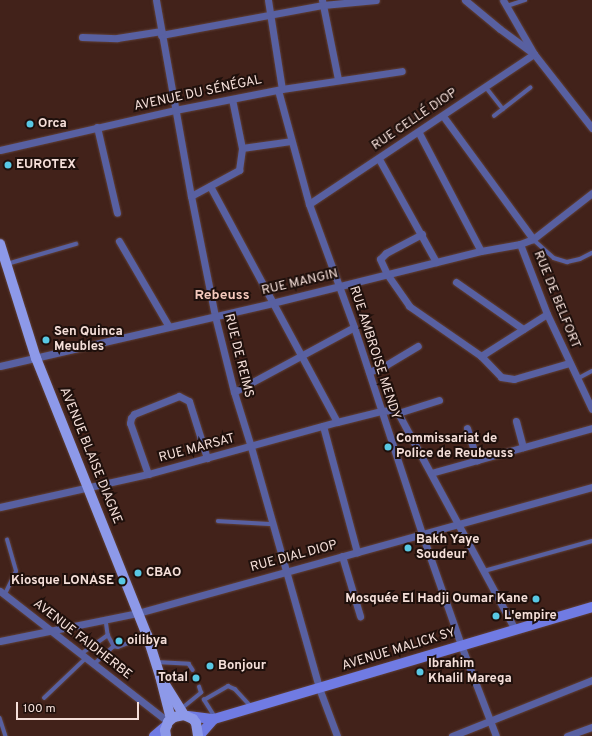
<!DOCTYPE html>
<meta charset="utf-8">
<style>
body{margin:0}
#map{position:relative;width:592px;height:736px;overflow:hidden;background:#42221a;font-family:Overpass,sans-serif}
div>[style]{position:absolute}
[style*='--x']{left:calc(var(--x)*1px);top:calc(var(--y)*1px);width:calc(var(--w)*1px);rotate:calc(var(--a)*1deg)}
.roads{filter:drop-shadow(0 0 1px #5f4039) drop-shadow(0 0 1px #5f4039)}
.service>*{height:3.5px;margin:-1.75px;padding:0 1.75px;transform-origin:1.75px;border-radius:1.75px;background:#5860a1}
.minor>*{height:7px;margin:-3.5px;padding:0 3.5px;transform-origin:3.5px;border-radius:3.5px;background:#5860a1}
.secondary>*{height:10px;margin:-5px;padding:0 5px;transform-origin:5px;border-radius:5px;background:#707be3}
.primary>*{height:10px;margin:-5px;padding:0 5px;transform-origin:5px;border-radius:5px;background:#8d99e9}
.dots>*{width:11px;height:11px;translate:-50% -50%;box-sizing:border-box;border:2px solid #1f100c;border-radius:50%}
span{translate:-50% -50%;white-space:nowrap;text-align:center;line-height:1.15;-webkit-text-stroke:4px #1f100c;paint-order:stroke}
.street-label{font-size:13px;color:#f5dfd9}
.poi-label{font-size:13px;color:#f5dfd9;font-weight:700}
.left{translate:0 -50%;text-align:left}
.right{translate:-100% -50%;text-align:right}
.neighbourhood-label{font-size:14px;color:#f4c9bd;font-weight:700}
.scale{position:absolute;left:16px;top:702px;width:123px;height:18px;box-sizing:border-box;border:2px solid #f5dfd9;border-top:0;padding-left:5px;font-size:12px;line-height:14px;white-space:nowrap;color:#f5dfd9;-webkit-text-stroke:3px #1f100c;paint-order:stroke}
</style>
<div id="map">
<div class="roads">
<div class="service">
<i style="--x:507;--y:6;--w:19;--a:-18"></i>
<i style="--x:486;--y:87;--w:28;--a:52"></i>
<i style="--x:494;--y:116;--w:46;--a:-37.9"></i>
<i style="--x:533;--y:239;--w:28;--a:42"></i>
<i style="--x:554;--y:258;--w:14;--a:17"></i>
<i style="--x:567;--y:262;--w:13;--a:-13"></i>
<i style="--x:580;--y:259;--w:13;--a:-27"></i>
<i style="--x:7;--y:264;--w:72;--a:-16.2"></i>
<i style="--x:577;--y:379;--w:17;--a:-28"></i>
<i style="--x:218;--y:521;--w:54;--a:3.2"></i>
<i style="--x:484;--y:571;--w:112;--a:-15.5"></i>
<i style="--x:5;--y:594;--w:25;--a:-64"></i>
<i style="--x:16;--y:571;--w:32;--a:-106"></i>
<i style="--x:106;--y:620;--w:15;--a:82"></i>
<i style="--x:108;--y:635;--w:13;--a:61"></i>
<i style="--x:114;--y:646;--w:4;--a:14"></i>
<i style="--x:118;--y:647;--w:30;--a:-21"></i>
<i style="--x:81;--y:654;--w:33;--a:-35"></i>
<i style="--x:156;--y:662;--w:33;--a:3"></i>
<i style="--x:189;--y:664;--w:7;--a:56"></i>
<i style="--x:94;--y:664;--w:27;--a:-42"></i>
<i style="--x:44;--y:698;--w:58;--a:-43.6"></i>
<i style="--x:181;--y:709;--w:26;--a:-39"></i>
<i style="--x:201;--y:693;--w:6;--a:-108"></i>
<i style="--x:214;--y:716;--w:19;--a:-122"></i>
<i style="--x:204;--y:700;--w:28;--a:-30"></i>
<i style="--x:228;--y:686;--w:8;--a:23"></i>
<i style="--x:235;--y:689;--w:25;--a:47"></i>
<i style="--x:0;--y:718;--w:19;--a:72"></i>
</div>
<div class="minor">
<i style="--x:156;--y:0;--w:199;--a:79.9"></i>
<i style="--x:191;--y:196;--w:122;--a:78.7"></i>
<i style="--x:215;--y:316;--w:78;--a:76"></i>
<i style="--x:234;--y:392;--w:58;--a:72.8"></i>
<i style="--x:251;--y:447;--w:250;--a:74.2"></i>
<i style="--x:319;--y:688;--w:51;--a:69.4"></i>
<i style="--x:268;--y:0;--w:90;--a:81.1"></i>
<i style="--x:322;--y:0;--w:81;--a:78.6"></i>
<i style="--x:465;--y:0;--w:45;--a:39.6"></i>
<i style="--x:500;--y:29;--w:42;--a:36.3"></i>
<i style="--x:534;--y:54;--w:94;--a:51.9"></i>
<i style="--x:161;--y:35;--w:165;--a:-10.5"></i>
<i style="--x:323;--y:5;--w:53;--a:-5.4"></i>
<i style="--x:82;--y:37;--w:35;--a:2"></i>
<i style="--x:117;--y:38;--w:45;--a:-9"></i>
<i style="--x:278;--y:90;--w:118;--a:74.8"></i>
<i style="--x:309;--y:204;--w:131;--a:69.9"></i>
<i style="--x:354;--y:327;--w:218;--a:71.8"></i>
<i style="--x:422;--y:534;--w:118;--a:70.6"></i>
<i style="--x:461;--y:645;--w:97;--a:69"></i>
<i style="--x:232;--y:99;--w:50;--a:78.5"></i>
<i style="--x:443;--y:116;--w:152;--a:53.8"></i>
<i style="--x:97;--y:127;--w:88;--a:76.9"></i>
<i style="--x:419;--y:133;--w:133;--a:62.3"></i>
<i style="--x:0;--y:150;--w:180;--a:-12.9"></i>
<i style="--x:175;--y:110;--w:109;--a:-11.1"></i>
<i style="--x:282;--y:89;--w:121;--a:-8.5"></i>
<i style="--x:379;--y:159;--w:118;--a:61"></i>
<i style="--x:210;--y:186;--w:268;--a:61.7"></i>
<i style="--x:191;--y:196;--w:55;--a:-28.4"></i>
<i style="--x:239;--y:170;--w:22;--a:-82"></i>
<i style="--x:242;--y:148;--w:49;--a:-8.1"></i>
<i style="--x:309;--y:204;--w:270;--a:-33.7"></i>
<i style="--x:534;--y:54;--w:62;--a:-119.9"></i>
<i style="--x:422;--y:234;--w:41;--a:152.2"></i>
<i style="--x:386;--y:253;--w:8;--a:135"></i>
<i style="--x:380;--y:259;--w:17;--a:65"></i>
<i style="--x:387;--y:274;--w:39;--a:55"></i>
<i style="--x:409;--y:306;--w:88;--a:34.8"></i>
<i style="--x:481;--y:356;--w:29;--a:46"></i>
<i style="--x:501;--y:377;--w:13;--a:9"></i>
<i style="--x:514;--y:379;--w:57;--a:-16.2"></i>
<i style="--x:119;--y:241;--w:99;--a:59.8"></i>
<i style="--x:520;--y:244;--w:75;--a:68.9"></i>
<i style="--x:547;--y:314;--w:105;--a:64.7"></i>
<i style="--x:456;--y:282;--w:82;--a:35"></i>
<i style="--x:481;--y:356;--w:78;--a:-32.5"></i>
<i style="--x:0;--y:366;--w:279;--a:-13"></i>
<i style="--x:272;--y:303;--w:215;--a:-14"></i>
<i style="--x:481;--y:251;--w:40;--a:-10"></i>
<i style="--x:520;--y:244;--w:14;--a:-21"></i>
<i style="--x:533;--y:239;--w:75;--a:-37.9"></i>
<i style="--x:369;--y:372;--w:18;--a:-22"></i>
<i style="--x:386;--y:365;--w:37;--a:-31"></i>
<i style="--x:234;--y:392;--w:136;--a:-28.4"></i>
<i style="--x:398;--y:413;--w:43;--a:-17.6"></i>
<i style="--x:516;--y:421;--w:27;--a:75"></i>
<i style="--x:323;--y:426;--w:131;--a:74.9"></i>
<i style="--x:467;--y:428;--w:34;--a:73"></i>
<i style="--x:431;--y:473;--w:167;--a:-15.6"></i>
<i style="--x:148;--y:474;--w:54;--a:-109.4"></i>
<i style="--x:130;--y:423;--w:5;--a:-79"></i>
<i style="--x:131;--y:418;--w:5;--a:-53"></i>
<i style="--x:134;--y:414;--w:48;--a:-21.8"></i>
<i style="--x:179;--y:396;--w:11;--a:27"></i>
<i style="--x:189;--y:401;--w:60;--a:72.5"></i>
<i style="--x:0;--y:507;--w:152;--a:-12.6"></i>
<i style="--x:148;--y:474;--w:196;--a:-15.4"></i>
<i style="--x:337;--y:422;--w:45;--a:-14"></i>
<i style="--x:381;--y:411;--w:13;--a:-4"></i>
<i style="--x:394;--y:410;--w:5;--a:37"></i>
<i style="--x:398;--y:413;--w:246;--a:61.6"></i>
<i style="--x:342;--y:556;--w:63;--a:73.3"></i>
<i style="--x:0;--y:591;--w:213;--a:37.9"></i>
<i style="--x:0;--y:641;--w:141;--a:-11.5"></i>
<i style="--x:138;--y:613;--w:471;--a:-15.5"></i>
<i style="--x:452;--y:736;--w:151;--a:-21.8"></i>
<i style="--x:567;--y:736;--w:27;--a:-20"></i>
</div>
<div class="secondary">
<i style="--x:188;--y:716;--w:26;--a:7"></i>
<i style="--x:214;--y:719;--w:394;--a:-16.5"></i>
<i style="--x:154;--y:736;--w:17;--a:-40"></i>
<i style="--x:199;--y:736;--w:23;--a:-49"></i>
</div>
<div class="primary">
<i style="--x:0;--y:244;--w:120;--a:72.5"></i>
<i style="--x:36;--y:358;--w:298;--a:68.2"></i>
<i style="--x:147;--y:635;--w:43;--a:72.4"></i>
<i style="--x:160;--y:676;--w:44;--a:75.7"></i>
<i style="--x:164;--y:683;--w:38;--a:58"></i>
<i style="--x:166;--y:736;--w:6;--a:-99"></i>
<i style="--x:165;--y:730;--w:9;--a:-69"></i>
<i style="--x:168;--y:722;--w:8;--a:-40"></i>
<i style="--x:174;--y:717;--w:10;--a:-11"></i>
<i style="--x:184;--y:715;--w:10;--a:24"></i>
<i style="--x:193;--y:719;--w:5;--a:53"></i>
<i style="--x:196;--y:723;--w:13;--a:81"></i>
</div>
</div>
<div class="dots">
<i style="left:30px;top:124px;background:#58c8e4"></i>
<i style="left:8px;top:165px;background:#58c8e4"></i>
<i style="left:46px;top:340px;background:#58c8e4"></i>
<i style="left:388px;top:447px;background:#58c8e4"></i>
<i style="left:408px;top:548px;background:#58c8e4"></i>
<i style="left:138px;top:573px;background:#58c8e4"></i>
<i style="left:122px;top:581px;background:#58c8e4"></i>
<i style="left:536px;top:599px;background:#58c8e4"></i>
<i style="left:496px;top:616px;background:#58c8e4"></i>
<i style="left:119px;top:641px;background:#58c8e4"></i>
<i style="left:210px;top:666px;background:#58c8e4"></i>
<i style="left:420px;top:672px;background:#58c8e4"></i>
<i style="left:196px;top:678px;background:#58c8e4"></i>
</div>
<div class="street-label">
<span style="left:198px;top:94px;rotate:-12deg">AVENUE DU SÉNÉGAL</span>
<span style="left:415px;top:120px;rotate:-34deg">RUE CELLÉ DIOP</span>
<span style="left:300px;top:283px;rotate:-13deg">RUE MANGIN</span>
<span style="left:556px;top:300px;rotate:68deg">RUE DE BELFORT</span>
<span style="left:374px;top:353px;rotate:72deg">RUE AMBROISE MENDY</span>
<span style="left:238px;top:356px;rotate:76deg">RUE DE REIMS</span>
<span style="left:197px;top:449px;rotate:-15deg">RUE MARSAT</span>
<span style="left:90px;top:456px;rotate:68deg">AVENUE BLAISE DIAGNE</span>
<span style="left:294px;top:557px;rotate:-15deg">RUE DIAL DIOP</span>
<span style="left:82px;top:640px;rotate:38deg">AVENUE FAIDHERBE</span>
<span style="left:399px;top:650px;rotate:-17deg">AVENUE MALICK SY</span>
</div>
<div class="poi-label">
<span class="left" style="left:38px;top:124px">Orca</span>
<span class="left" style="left:16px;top:165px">EUROTEX</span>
<span class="left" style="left:54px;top:340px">Sen Quinca<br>Meubles</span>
<span class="left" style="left:396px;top:447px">Commissariat de<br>Police de Reubeuss</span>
<span class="left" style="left:416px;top:548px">Bakh Yaye<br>Soudeur</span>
<span class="left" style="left:146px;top:573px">CBAO</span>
<span class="right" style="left:114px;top:581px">Kiosque LONASE</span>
<span class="right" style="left:528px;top:599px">Mosquée El Hadji Oumar Kane</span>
<span class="left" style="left:504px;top:616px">L'empire</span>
<span class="left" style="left:127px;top:641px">oilibya</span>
<span class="left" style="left:428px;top:672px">Ibrahim<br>Khalil Marega</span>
<span class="left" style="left:218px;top:666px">Bonjour</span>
<span class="right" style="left:188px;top:678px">Total</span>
</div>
<div class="neighbourhood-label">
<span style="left:222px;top:296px">Rebeuss</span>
</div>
<div class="scale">100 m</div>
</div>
